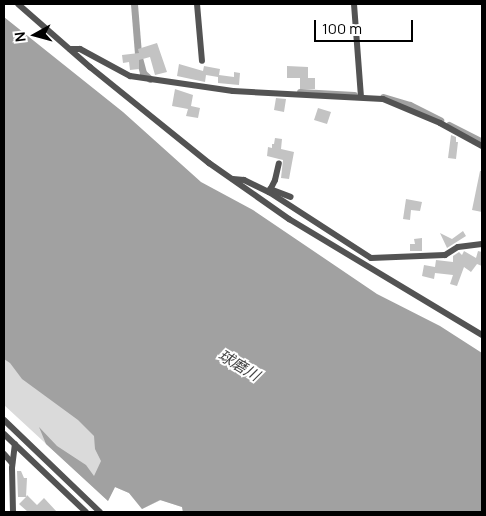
<!DOCTYPE html>
<meta charset="utf-8">
<style>
body{margin:0}
#map{position:relative;width:486px;height:516px;overflow:hidden;background:#fff;font-family:Manrope,"Noto Sans JP",sans-serif}
div>[style]{position:absolute}
[style*='--x']{left:calc(var(--x)*1px);top:calc(var(--y)*1px);width:calc(var(--w)*1px);rotate:calc(var(--a)*1deg)}
.green>*{inset:0;background:#dadada}
.water>*{inset:0;background:#a1a1a1}
.canal>*{height:7px;margin:-3.5px;padding:0 3.5px;transform-origin:3.5px;border-radius:3.5px;background:#a1a1a1}
.building>*{inset:0;background:#c3c3c3}
.street>*{height:6px;margin:-3px;padding:0 3px;transform-origin:3px;border-radius:3px;background:#535353}
span{translate:-50% -50%;white-space:nowrap;text-align:center;line-height:1.15;-webkit-text-stroke:4px #fff;paint-order:stroke}
.water-label{font-size:15px;color:#424242;font-style:italic}
.frame{position:absolute;inset:0;border:5px solid #000;pointer-events:none}
.north{position:absolute;left:10px;top:10px;width:50px;height:50px;-webkit-text-stroke:4px #fff;paint-order:stroke;rotate:263deg;font-size:14px;font-weight:700;line-height:20px;text-align:center;color:#000}
.north::after{content:'';display:block;margin:auto;width:18px;height:22px;background:#000;clip-path:polygon(50% 0,100% 100%,50% 72%,0 100%)}
.scale{position:absolute;left:314px;top:20px;width:99px;height:22px;box-sizing:border-box;border:2px solid #000;border-top:0;padding-left:6px;font-size:15px;line-height:18px;white-space:nowrap;color:#000;-webkit-text-stroke:4px #fff;paint-order:stroke}
</style>
<div id="map">
<div class="green">
<i style="clip-path:polygon(4px 317px,196px 488px,183px 512px,182px 507px,161px 500px,142px 509px,129px 493px,115px 487px,108px 501px,4px 405px)"></i>
</div>
<div class="water">
<i style="clip-path:polygon(4px 17px,123px 112px,201px 182px,253px 210px,377px 294px,440px 326px,482px 353px,482px 512px,183px 512px,182px 507px,160px 500px,142px 509px,129px 493px,115px 487px,108px 501px,46px 444px,39px 427px,57px 446px,86px 465px,94px 476px,101px 461px,95px 449px,94px 436px,78px 420px,22px 379px,10px 363px,4px 359px)"></i>
</div>
<div class="canal">
<i style="--x:134;--y:4;--w:50;--a:85.4"></i>
<i style="--x:138;--y:54;--w:20;--a:75"></i>
<i style="--x:143;--y:73;--w:9;--a:41"></i>
<i style="--x:300;--y:92;--w:54;--a:3.2"></i>
<i style="--x:383;--y:97;--w:28;--a:17"></i>
<i style="--x:410;--y:105;--w:34;--a:27"></i>
<i style="--x:449;--y:125;--w:37;--a:27"></i>
</div>
<div class="building">
<i style="clip-path:polygon(157px 43px,167px 72px,155px 75px,150px 57px,139px 60px,139px 69px,130px 70px,129px 62px,123px 63px,122px 55px,139px 53px,138px 49px)"></i>
<i style="clip-path:polygon(179px 64px,203px 71px,204px 66px,220px 69px,219px 75px,234px 77px,234px 72px,240px 73px,239px 85px,218px 83px,218px 77px,206px 75px,205px 82px,177px 76px)"></i>
<i style="clip-path:polygon(287px 66px,308px 67px,308px 78px,315px 78px,315px 89px,300px 89px,300px 78px,287px 78px)"></i>
<i style="clip-path:polygon(175px 89px,193px 95px,191px 106px,200px 108px,198px 118px,186px 116px,188px 109px,172px 106px)"></i>
<i style="clip-path:polygon(276px 98px,286px 99px,284px 112px,274px 110px)"></i>
<i style="clip-path:polygon(318px 108px,331px 112px,327px 124px,314px 120px)"></i>
<i style="clip-path:polygon(451px 135px,456px 137px,456px 142px,458px 142px,456px 159px,448px 158px)"></i>
<i style="clip-path:polygon(275px 138px,282px 139px,281px 149px,294px 152px,289px 179px,281px 178px,283px 160px,267px 156px,268px 147px,272px 148px,272px 144px,274px 144px)"></i>
<i style="clip-path:polygon(480px 171px,482px 171px,482px 212px,472px 210px)"></i>
<i style="clip-path:polygon(406px 199px,422px 202px,420px 211px,411px 210px,410px 220px,403px 219px)"></i>
<i style="clip-path:polygon(463px 231px,466px 236px,447px 248px,440px 233px,452px 239px)"></i>
<i style="clip-path:polygon(422px 238px,422px 251px,410px 251px,410px 244px,415px 244px,414px 239px)"></i>
<i style="clip-path:polygon(464px 251px,476px 258px,478px 251px,482px 252px,482px 266px,477px 264px,471px 272px,464px 267px,457px 286px,450px 284px,453px 275px,435px 273px,434px 279px,422px 276px,424px 265px,435px 267px,436px 260px,453px 262px,453px 256px,459px 252px,462px 255px)"></i>
<i style="clip-path:polygon(17px 471px,21px 471px,24px 478px,27px 478px,26px 497px,27px 495px,37px 505px,44px 498px,57px 512px,28px 512px,19px 504px,26px 497px,18px 497px)"></i>
</div>
<div class="street">
<i style="--x:18;--y:4;--w:96;--a:41.2"></i>
<i style="--x:90;--y:67;--w:153;--a:38.9"></i>
<i style="--x:209;--y:163;--w:98;--a:35"></i>
<i style="--x:289;--y:219;--w:225;--a:31"></i>
<i style="--x:197;--y:4;--w:57;--a:85"></i>
<i style="--x:354;--y:4;--w:93;--a:85.7"></i>
<i style="--x:70;--y:49;--w:10;--a:0"></i>
<i style="--x:80;--y:49;--w:57;--a:28.4"></i>
<i style="--x:130;--y:76;--w:104;--a:8.3"></i>
<i style="--x:233;--y:91;--w:150;--a:3.1"></i>
<i style="--x:383;--y:99;--w:62;--a:22.8"></i>
<i style="--x:440;--y:123;--w:48;--a:28.7"></i>
<i style="--x:233;--y:179;--w:11;--a:5"></i>
<i style="--x:244;--y:180;--w:28;--a:26"></i>
<i style="--x:269;--y:192;--w:121;--a:32.9"></i>
<i style="--x:371;--y:258;--w:74;--a:-2.3"></i>
<i style="--x:445;--y:255;--w:15;--a:-32"></i>
<i style="--x:458;--y:247;--w:24;--a:-7"></i>
<i style="--x:270;--y:189;--w:22;--a:21"></i>
<i style="--x:269;--y:192;--w:13;--a:-63"></i>
<i style="--x:275;--y:180;--w:17;--a:-77"></i>
<i style="--x:4;--y:420;--w:133;--a:43.8"></i>
<i style="--x:4;--y:434;--w:113;--a:43.6"></i>
<i style="--x:4;--y:454;--w:12;--a:48"></i>
<i style="--x:13;--y:512;--w:44;--a:-91.3"></i>
<i style="--x:12;--y:468;--w:24;--a:-83"></i>
</div>
<div class="water-label">
<span style="left:239px;top:365px;rotate:31deg">球磨川</span>
</div>
<div class="frame"></div>
<div class="north">N</div>
<div class="scale">100 m</div>
</div>
